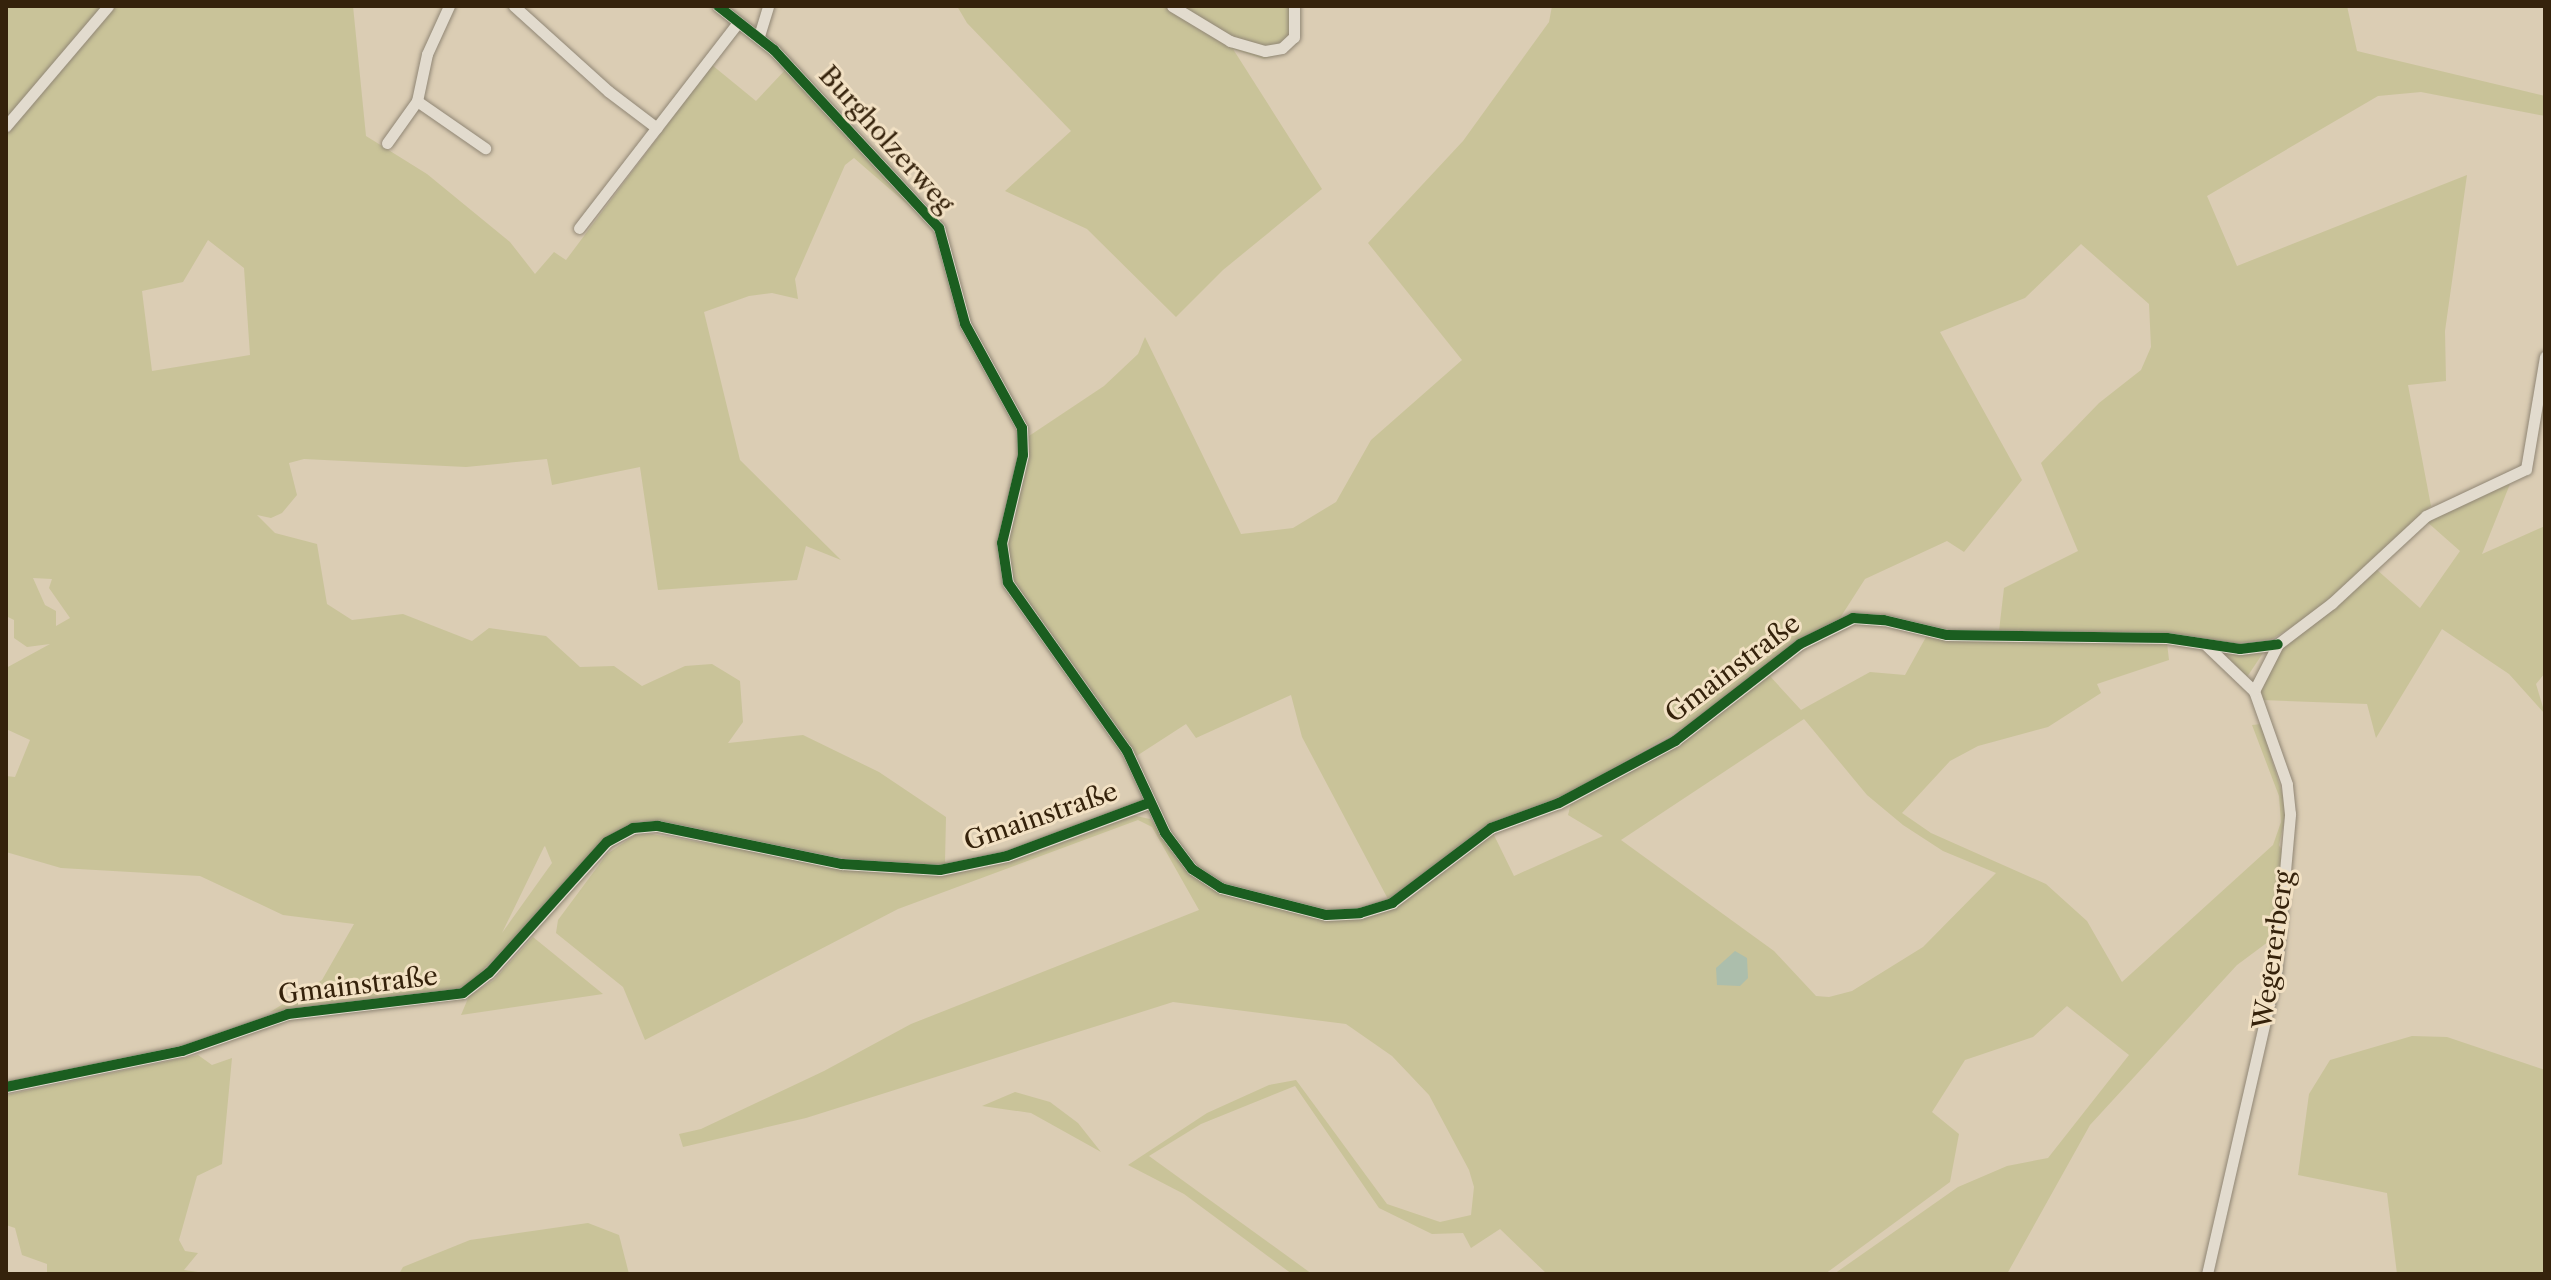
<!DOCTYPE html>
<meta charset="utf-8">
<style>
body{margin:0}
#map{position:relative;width:2551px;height:1280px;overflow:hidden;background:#dbcdb4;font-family:"Libre Caslon Text",serif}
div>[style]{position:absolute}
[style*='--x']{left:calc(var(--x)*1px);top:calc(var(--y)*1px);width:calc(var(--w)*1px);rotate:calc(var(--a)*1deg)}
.green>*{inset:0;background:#c9c399}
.water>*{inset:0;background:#acbeac}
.roads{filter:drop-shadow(0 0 2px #908675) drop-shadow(0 0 2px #908675)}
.minor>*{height:11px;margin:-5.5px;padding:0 5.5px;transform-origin:5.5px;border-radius:5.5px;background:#e2dbce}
.cycleway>*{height:10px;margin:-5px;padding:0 5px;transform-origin:5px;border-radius:5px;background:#1b5e20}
span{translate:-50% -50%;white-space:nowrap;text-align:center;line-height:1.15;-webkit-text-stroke:6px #f2e1c4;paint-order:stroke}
.street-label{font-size:26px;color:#35220b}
.frame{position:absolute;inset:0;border:8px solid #35220b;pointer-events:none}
</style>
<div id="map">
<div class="green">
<i style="clip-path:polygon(evenodd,6px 6px,353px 6px,366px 136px,427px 174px,510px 242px,535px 274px,554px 252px,566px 260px,712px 65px,756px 101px,787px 68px,930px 224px,854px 158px,845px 165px,795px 279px,798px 299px,772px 293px,749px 296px,704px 312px,740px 460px,841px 560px,806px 546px,797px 580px,658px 590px,640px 467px,552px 485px,547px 459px,466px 467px,304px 459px,289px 463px,297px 495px,282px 513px,271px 518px,257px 515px,275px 533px,317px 544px,327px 604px,352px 620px,403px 614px,472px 641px,489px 628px,546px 636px,580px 667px,614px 666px,642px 686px,685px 666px,712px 664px,740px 681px,743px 722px,728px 743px,803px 735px,879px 772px,946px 817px,945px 862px,955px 865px,872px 863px,641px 820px,599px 843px,550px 901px,471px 982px,456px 990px,270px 1012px,322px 980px,354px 924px,283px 915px,200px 876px,61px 868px,6px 852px,6px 776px,15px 777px,30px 740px,6px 729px,6px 668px,50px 644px,27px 647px,14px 638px,14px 620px,6px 616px,6px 6px,208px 240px,244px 268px,250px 355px,152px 371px,142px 291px,183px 282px,208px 240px,6px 6px,33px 578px,52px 579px,49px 588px,70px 618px,56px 626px,56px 611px,45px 605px,33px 578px,6px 6px,545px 846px,552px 863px,502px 933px,544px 847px,545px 846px)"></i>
<i style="clip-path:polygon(957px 6px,1296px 6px,1297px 38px,1285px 53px,1264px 59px,1233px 49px,1322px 189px,1223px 270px,1176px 317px,1087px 229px,1005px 191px,1071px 131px,967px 23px)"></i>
<i style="clip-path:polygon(1552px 6px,2347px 6px,2357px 51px,2545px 96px,2545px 116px,2421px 92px,2378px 96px,2207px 196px,2237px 266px,2467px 175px,2445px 331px,2446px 381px,2408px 385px,2431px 506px,2315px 613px,2272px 639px,2228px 644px,1999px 631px,2004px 588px,2078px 551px,2041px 463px,2099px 403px,2141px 370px,2151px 347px,2149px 304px,2081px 244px,2025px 298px,1940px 332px,2022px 480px,1964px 552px,1947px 541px,1865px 579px,1840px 618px,1804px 637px,1712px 711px,1573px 791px,1480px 829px,1389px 901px,1302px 737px,1291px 695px,1196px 738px,1186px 724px,1135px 757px,1014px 584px,1008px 567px,1009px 524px,1029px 436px,1104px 386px,1138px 354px,1145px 337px,1241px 534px,1293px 528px,1336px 502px,1371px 440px,1462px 360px,1368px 243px,1463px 141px,1549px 22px)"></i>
<i style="clip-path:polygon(2510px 484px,2482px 554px,2545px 526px,2545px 673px,2536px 684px,2545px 714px,2509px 674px,2442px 629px,2376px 738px,2367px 704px,2261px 700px,2259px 687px,2280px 649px,2376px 569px,2420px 608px,2460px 551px,2426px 521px,2462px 498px)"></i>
<i style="clip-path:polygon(evenodd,1926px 637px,2167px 643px,2169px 660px,2097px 684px,2101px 693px,2048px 727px,1978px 746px,1950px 761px,1902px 813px,1931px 833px,2046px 884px,2087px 921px,2122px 982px,2273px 845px,2281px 822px,2279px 796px,2252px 725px,2261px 724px,2287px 809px,2279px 845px,2283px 853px,2276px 936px,2237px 965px,2090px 1125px,2007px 1274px,1834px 1274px,1958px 1187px,2007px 1166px,2048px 1158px,2129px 1055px,2067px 1006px,2033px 1037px,1965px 1060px,1932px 1112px,1959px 1134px,1950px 1182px,1825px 1274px,1547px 1274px,1500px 1229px,1471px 1248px,1463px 1233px,1432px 1234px,1379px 1208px,1295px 1086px,1201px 1124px,1149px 1156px,1312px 1274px,1292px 1274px,1184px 1194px,1128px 1165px,1207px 1113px,1269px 1085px,1296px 1080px,1387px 1204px,1440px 1222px,1471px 1215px,1474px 1187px,1469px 1170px,1429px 1095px,1392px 1056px,1346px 1024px,1173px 1002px,806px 1118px,683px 1147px,679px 1134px,701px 1129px,824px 1071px,911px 1024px,1199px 910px,1152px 827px,1138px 820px,898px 909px,645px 1040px,623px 987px,556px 933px,558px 920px,607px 854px,635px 835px,652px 834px,862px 871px,933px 874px,1021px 855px,1127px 814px,1150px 819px,1194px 876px,1292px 911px,1379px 912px,1435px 879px,1492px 831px,1514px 876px,1603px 836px,1568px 815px,1572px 799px,1692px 736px,1768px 674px,1801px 710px,1870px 672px,1905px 675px,1926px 637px,1804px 719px,1867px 795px,1903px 825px,1943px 851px,1996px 873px,1923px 947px,1852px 991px,1829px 997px,1816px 996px,1774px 951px,1621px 840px,1804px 719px)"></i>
<i style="clip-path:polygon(2265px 650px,2247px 677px,2223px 653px,2224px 652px)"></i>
<i style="clip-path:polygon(533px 937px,603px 994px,461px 1015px,469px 996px,494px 980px)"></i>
<i style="clip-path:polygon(2412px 1036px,2447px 1037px,2545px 1070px,2545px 1274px,2397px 1274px,2387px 1193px,2298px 1175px,2309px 1094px,2330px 1060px)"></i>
<i style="clip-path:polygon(198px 1055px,212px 1065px,232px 1058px,222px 1164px,197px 1176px,179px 1240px,185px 1251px,198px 1253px,184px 1270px,212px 1274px,47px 1274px,47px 1264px,22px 1255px,15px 1228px,6px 1225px,6px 1095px)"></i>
<i style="clip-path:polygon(1015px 1092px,1050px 1102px,1078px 1123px,1101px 1152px,1031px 1113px,982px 1106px)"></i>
<i style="clip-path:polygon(588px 1223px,619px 1235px,629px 1274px,399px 1274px,403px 1267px,470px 1240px)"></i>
</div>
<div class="water">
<i style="clip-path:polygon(1735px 951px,1747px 958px,1748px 978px,1740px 986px,1717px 985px,1716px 968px)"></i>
</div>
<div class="roads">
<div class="minor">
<i style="--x:514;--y:6;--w:127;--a:42.1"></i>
<i style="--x:608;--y:91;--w:61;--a:37.1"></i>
<i style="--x:718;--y:6;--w:71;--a:38.2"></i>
<i style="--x:774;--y:50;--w:243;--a:47.2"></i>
<i style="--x:939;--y:228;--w:99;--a:74.8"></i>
<i style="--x:965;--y:324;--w:119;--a:61.3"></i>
<i style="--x:1022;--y:428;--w:27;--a:88"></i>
<i style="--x:1023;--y:455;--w:90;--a:103.4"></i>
<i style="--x:1002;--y:543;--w:40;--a:81.5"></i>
<i style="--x:1008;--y:583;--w:206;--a:54.7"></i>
<i style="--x:1127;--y:751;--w:90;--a:65.1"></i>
<i style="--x:1165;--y:833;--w:45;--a:53.1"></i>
<i style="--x:1192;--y:869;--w:35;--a:33"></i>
<i style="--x:1221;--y:888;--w:108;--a:14.4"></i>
<i style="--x:1326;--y:915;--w:34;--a:-3"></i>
<i style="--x:1360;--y:913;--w:34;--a:-17"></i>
<i style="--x:1392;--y:903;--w:124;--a:-37.1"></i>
<i style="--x:1491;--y:828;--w:72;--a:-20.2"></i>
<i style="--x:1559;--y:803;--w:132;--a:-28.1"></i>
<i style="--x:1675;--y:741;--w:158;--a:-37.8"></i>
<i style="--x:1800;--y:644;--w:59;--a:-26.1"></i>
<i style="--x:1853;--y:618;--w:31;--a:4"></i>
<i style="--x:1884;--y:620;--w:65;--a:13.4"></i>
<i style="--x:1947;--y:635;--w:220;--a:0.8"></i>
<i style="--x:2167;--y:638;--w:74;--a:8.6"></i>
<i style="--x:2240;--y:649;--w:38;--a:-7"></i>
<i style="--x:1172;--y:6;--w:68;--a:31.1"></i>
<i style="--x:1230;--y:41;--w:36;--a:16"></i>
<i style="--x:1265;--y:51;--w:17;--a:-10"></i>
<i style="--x:1282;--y:48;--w:16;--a:-43"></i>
<i style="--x:1294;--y:37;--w:31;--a:-90"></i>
<i style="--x:759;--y:36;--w:31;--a:-73"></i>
<i style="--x:417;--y:101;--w:83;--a:34.7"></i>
<i style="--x:6;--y:126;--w:157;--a:-49.6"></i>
<i style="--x:387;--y:143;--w:52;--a:-54.5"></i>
<i style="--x:417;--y:101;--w:48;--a:-78"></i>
<i style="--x:427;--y:54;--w:53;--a:-65.4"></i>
<i style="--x:579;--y:228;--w:260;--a:-52.3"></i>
<i style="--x:2254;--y:691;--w:53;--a:-62.9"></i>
<i style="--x:2278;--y:644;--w:68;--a:-37.2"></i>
<i style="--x:2332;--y:603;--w:128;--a:-42.8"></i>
<i style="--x:2426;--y:516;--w:110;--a:-25.2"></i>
<i style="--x:2526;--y:469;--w:114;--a:-80.4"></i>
<i style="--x:6;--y:1087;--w:180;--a:-11.6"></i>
<i style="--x:182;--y:1051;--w:112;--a:-19.2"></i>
<i style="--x:288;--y:1014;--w:176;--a:-6.8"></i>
<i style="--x:463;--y:993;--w:33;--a:-38"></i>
<i style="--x:489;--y:973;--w:176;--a:-48"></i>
<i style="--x:607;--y:842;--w:30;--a:-28"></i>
<i style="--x:633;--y:828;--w:25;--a:-5"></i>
<i style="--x:658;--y:826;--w:188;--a:11.7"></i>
<i style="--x:842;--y:864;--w:98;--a:3.5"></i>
<i style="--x:940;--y:870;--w:68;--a:-11.8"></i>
<i style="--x:1007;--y:856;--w:152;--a:-20.5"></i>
<i style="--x:2207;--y:1274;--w:310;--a:-77.1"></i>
<i style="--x:2276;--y:972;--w:159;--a:-84.9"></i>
<i style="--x:2290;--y:814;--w:30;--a:-96"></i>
<i style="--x:2287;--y:784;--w:99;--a:-109.5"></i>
<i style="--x:2254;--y:691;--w:65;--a:-136.2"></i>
</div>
</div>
<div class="cycleway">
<i style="--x:718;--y:6;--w:71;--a:38.2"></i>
<i style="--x:774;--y:50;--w:243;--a:47.2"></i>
<i style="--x:939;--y:228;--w:99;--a:74.8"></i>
<i style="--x:965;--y:324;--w:119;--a:61.3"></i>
<i style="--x:1022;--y:428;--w:27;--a:88"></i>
<i style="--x:1023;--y:455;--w:90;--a:103.4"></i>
<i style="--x:1002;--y:543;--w:40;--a:81.5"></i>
<i style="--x:1008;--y:583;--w:206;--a:54.7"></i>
<i style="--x:1127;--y:751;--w:90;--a:65.1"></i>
<i style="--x:1165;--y:833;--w:45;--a:53.1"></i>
<i style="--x:1192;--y:869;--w:35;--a:33"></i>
<i style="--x:1221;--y:888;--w:108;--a:14.4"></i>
<i style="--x:1326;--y:915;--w:34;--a:-3"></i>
<i style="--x:1360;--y:913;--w:34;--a:-17"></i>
<i style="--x:1392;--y:903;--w:124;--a:-37.1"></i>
<i style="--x:1491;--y:828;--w:72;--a:-20.2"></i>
<i style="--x:1559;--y:803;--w:132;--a:-28.1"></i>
<i style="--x:1675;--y:741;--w:158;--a:-37.8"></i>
<i style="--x:1800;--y:644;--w:59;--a:-26.1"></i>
<i style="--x:1853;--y:618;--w:31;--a:4"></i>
<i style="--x:1884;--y:620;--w:65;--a:13.4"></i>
<i style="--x:1947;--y:635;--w:220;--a:0.8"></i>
<i style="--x:2167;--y:638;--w:74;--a:8.6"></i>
<i style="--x:2240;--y:649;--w:38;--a:-7"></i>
<i style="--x:6;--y:1087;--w:180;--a:-11.6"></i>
<i style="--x:182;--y:1051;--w:112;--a:-19.2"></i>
<i style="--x:288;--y:1014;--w:176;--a:-6.8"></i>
<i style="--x:463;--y:993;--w:33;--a:-38"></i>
<i style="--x:489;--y:973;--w:176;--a:-48"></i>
<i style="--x:607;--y:842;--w:30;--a:-28"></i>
<i style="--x:633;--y:828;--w:25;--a:-5"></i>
<i style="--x:658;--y:826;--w:188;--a:11.7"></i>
<i style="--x:842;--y:864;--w:98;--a:3.5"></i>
<i style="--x:940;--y:870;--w:68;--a:-11.8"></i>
<i style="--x:1007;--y:856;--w:152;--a:-20.5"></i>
</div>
<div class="street-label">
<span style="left:886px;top:140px;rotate:48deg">Burgholzerweg</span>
<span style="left:1733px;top:669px;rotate:-37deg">Gmainstraße</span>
<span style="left:1041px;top:817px;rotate:-19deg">Gmainstraße</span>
<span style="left:2274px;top:950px;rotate:-82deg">Wegererberg</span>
<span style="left:358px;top:986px;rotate:-7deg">Gmainstraße</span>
</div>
<div class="frame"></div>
</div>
